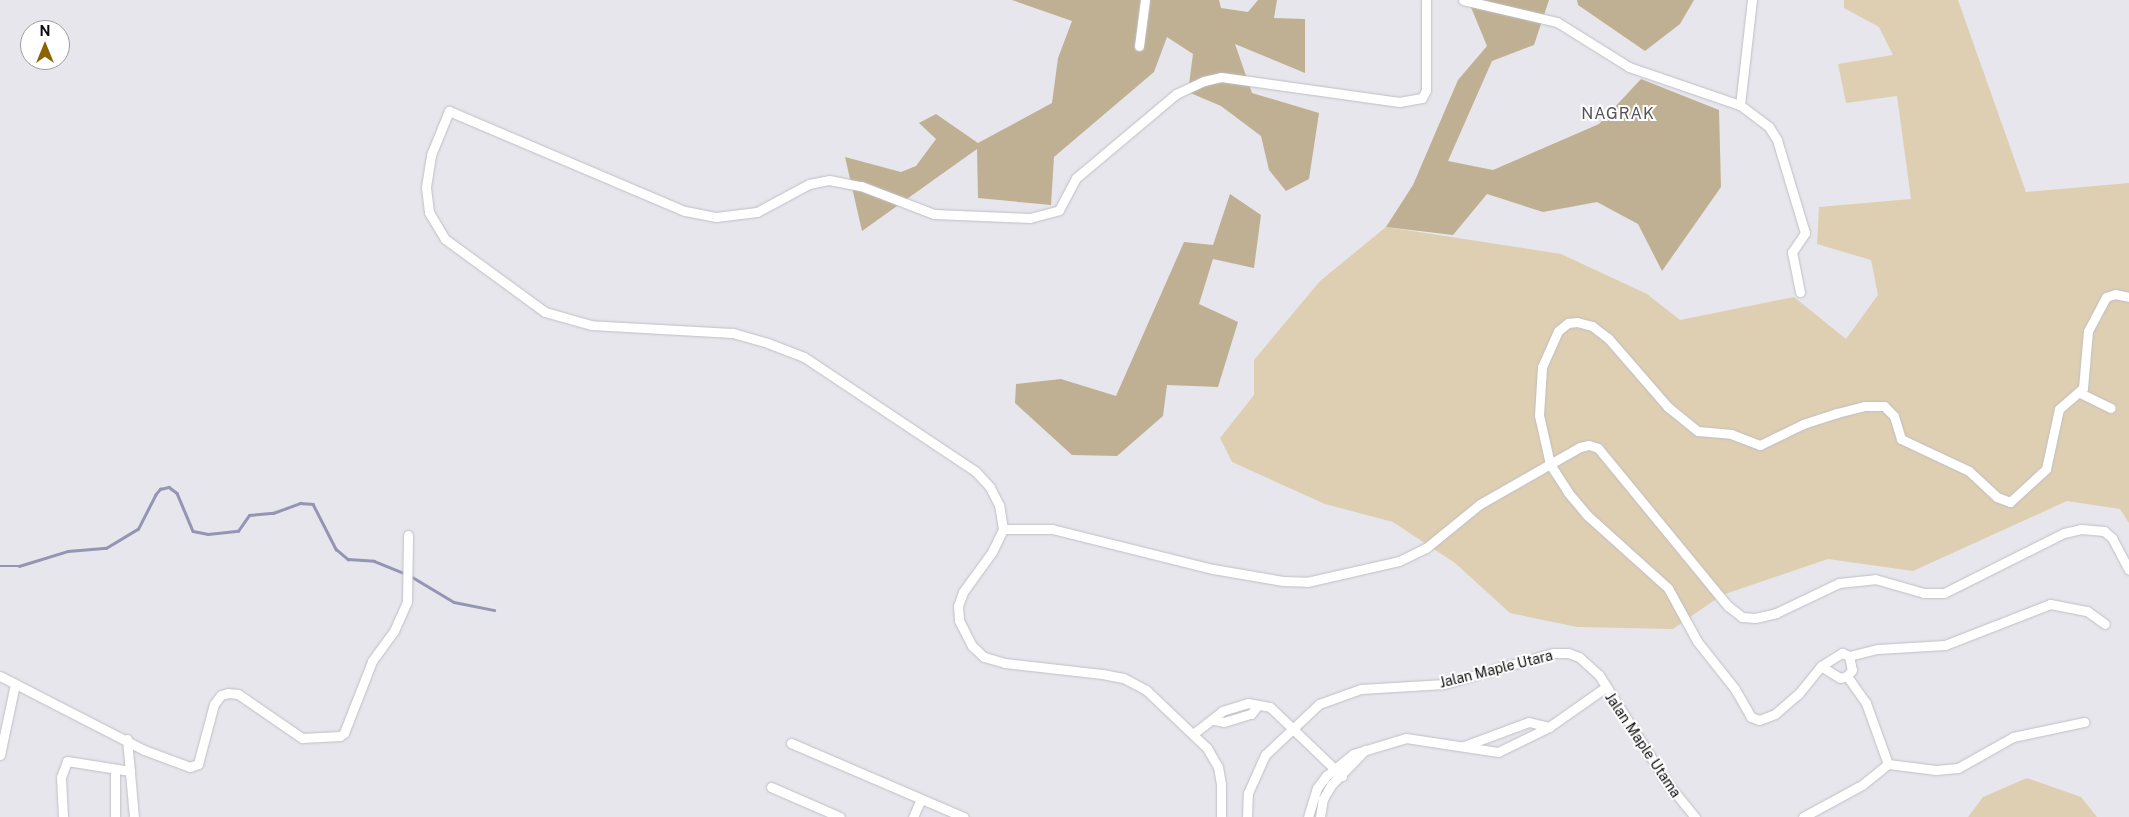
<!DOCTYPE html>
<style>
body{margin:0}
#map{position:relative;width:2129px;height:817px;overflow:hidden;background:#e6e6ec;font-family:"Public Sans",sans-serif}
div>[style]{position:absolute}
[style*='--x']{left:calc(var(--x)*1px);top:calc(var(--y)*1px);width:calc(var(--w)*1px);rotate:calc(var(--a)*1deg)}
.green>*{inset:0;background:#dfcfb2}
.forest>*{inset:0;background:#c0b093}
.stream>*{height:2.5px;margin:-1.25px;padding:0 1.25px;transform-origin:1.25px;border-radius:1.25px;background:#9495b3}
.roads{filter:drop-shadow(0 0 1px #bebfc4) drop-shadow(0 0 1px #bebfc4)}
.minor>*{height:9px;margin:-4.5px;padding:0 4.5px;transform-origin:4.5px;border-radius:4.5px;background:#fff}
span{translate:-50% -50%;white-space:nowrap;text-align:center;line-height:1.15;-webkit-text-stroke:4px #fff;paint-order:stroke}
.street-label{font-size:14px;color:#0d0d0f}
.quarter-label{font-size:16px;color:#535458;letter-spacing:1px}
.north{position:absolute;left:20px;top:20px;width:50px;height:50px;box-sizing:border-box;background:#fff;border:1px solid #9e9e9f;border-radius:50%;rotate:0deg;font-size:14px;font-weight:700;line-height:20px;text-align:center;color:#0d0d0f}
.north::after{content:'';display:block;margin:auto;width:18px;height:22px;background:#8a6302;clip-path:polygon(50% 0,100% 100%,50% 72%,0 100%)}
</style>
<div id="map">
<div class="green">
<i style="clip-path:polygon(1844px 0,1958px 0,2026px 192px,2129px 183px,2129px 523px,2120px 509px,2067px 501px,1913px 571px,1828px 559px,1722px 595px,1673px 629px,1577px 627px,1510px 613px,1455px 563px,1393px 522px,1325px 504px,1232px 462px,1220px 438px,1254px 395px,1254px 360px,1320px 281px,1386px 227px,1561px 254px,1647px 294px,1680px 320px,1794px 297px,1846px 339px,1878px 295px,1871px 260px,1817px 244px,1819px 207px,1911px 199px,1897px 96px,1846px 103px,1838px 64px,1893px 55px,1879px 27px,1844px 8px)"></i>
<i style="clip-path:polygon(2027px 778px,2081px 797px,2097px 817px,1968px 817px,1983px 797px)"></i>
</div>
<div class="forest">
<i style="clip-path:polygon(1012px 0,1219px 0,1221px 8px,1248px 12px,1258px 0,1277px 0,1274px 18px,1305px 19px,1305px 73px,1235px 44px,1252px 93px,1319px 113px,1309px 179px,1286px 191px,1269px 170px,1261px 136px,1221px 106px,1188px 92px,1193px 54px,1167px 37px,1154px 72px,1054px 157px,1051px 205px,978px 198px,977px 149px,862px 231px,845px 157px,901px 172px,916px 166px,936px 139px,919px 123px,936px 114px,978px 143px,1052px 103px,1058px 58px,1072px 21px)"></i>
<i style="clip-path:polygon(1468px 0,1549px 0,1534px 45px,1492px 61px,1448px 161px,1493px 170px,1599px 124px,1641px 79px,1719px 110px,1721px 187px,1662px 271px,1638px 224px,1597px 202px,1543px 212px,1487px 194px,1453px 235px,1386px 227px,1413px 185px,1458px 80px,1487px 46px)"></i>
<i style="clip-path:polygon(1577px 0,1694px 0,1680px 24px,1645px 51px,1578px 5px)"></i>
<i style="clip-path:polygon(1230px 194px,1261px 215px,1254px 268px,1213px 259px,1199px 304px,1238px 322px,1218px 387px,1167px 385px,1163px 416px,1117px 456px,1072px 455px,1015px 403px,1016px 384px,1061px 379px,1116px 396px,1184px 242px,1213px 245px)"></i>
</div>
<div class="stream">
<i style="--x:0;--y:566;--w:19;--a:0"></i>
<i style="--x:19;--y:566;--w:51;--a:-17"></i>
<i style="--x:68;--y:551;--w:38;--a:-5"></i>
<i style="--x:106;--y:548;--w:37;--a:-31"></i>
<i style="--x:138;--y:529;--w:38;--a:-63"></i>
<i style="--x:155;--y:495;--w:8;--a:-50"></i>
<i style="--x:160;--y:489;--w:9;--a:-13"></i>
<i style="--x:169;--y:487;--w:10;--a:37"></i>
<i style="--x:177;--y:493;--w:41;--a:67.2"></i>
<i style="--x:193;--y:531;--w:15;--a:11"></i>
<i style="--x:208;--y:534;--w:30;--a:-6"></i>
<i style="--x:238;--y:531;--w:19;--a:-55"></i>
<i style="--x:249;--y:515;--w:24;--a:-5"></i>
<i style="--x:273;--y:513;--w:29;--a:-20"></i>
<i style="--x:300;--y:503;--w:13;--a:4"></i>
<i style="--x:313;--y:504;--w:51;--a:62.9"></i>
<i style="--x:336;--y:549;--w:16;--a:40"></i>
<i style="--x:348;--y:559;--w:26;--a:4"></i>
<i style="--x:374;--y:561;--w:32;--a:22"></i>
<i style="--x:409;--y:575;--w:52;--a:31"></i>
<i style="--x:454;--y:602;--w:41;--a:11.3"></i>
</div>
<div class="roads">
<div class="minor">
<i style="--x:1463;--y:0;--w:97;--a:13.2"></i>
<i style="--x:1557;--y:22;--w:85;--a:32"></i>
<i style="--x:1629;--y:67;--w:117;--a:18.9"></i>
<i style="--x:1740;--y:105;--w:36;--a:37"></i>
<i style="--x:1769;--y:127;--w:15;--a:58"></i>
<i style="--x:1777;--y:140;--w:97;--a:73.2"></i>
<i style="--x:1805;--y:233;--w:23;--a:124"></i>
<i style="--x:1792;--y:252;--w:41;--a:78.7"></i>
<i style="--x:1139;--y:46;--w:46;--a:-82.6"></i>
<i style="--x:1740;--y:105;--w:106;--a:-83.5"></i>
<i style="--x:2080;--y:393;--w:34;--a:26"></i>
<i style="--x:1003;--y:529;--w:49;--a:0"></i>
<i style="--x:1052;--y:529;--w:166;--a:14"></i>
<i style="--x:1213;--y:569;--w:71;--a:9.7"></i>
<i style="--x:1283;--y:581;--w:24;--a:2"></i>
<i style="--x:1307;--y:582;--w:94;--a:-12.9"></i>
<i style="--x:1399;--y:561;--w:30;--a:-26"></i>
<i style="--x:1426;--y:548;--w:70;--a:-39.2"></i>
<i style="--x:1480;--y:504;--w:115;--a:-29.7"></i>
<i style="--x:1580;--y:447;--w:9;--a:-13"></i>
<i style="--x:1589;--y:445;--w:9;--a:18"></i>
<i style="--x:1598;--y:448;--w:205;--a:50.6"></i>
<i style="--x:1728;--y:606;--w:18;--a:38"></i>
<i style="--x:1742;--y:617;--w:13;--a:4"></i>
<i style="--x:1755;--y:618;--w:22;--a:-13"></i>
<i style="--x:1776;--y:613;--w:70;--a:-25.5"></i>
<i style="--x:1839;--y:583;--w:36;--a:-6"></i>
<i style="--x:1875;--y:579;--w:51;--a:15.9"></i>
<i style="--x:1924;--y:593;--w:20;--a:0"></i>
<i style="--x:1944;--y:593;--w:134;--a:-26.6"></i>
<i style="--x:2064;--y:533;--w:17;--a:-13"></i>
<i style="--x:2081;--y:529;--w:23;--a:5"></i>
<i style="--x:2104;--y:531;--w:11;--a:41"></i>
<i style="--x:2112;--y:538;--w:36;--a:62"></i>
<i style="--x:1849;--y:656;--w:14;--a:78"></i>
<i style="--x:1852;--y:670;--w:8;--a:130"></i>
<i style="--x:1847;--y:676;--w:7;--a:164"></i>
<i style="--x:1840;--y:678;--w:22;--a:-148"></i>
<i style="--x:1821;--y:666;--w:25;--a:-32"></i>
<i style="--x:1842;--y:653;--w:8;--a:23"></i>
<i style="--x:1849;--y:656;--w:30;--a:-14"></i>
<i style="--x:1878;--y:649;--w:67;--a:-3.4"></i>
<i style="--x:1945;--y:645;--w:113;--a:-21.3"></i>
<i style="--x:2050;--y:604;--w:38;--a:11"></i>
<i style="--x:2087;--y:611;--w:22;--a:36"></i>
<i style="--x:1821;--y:666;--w:36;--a:129"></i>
<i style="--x:1798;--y:694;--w:30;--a:139"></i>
<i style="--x:1775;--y:714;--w:17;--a:159"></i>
<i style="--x:1759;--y:720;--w:9;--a:-159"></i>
<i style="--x:1751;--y:717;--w:32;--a:-120"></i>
<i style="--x:1735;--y:689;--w:61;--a:-128.4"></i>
<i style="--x:1697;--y:641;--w:60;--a:-118.7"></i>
<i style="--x:1668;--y:588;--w:109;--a:-138"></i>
<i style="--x:1587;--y:515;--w:30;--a:-130"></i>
<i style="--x:1568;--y:492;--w:33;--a:-123"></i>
<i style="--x:1550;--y:464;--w:50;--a:-102.7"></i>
<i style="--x:1539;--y:415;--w:48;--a:-86.4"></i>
<i style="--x:1542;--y:367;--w:39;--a:-66"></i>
<i style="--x:1558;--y:331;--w:13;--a:-39"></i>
<i style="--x:1568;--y:323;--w:9;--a:-6"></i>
<i style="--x:1577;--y:322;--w:16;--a:15"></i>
<i style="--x:1592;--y:326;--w:20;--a:37"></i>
<i style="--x:1608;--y:338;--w:91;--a:49"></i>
<i style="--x:1668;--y:407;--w:38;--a:39"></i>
<i style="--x:1698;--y:431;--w:33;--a:5"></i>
<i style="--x:1731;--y:434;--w:31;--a:21"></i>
<i style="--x:1760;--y:445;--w:48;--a:-26"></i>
<i style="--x:1803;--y:424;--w:36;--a:-18"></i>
<i style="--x:1837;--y:413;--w:29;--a:-14"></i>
<i style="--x:1865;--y:406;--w:19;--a:0"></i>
<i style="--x:1884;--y:406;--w:14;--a:45"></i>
<i style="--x:1894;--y:416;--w:24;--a:73"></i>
<i style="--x:1901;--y:439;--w:75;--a:25.2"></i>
<i style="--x:1969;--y:471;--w:38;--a:43"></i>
<i style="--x:1997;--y:497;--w:14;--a:21"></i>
<i style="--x:2010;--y:502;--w:49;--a:-42.5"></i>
<i style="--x:2046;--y:469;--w:61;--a:-77.8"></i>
<i style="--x:2059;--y:409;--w:32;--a:-41"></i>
<i style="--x:2083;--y:388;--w:57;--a:-85"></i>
<i style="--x:2088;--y:331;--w:38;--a:-62"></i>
<i style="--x:2106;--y:297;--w:9;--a:-18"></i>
<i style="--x:2115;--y:294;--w:14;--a:12"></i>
<i style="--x:0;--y:676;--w:162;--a:27.2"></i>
<i style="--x:144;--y:750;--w:49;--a:20.3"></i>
<i style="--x:190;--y:767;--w:9;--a:-21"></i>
<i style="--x:198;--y:764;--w:62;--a:-75.1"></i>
<i style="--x:214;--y:704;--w:11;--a:-52"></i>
<i style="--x:221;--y:695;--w:7;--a:-16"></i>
<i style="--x:228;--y:693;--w:10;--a:6"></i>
<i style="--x:238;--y:694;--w:78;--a:34.5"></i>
<i style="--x:302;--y:738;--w:38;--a:-3"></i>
<i style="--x:340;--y:736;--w:5;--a:-37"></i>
<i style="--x:344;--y:733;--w:77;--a:-68.7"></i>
<i style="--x:372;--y:661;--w:37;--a:-54"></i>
<i style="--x:394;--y:631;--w:32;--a:-66"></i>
<i style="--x:407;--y:602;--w:67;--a:-89.1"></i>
<i style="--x:1847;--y:676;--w:33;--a:55"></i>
<i style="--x:1866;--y:703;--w:65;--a:70.2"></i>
<i style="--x:1214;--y:720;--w:10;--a:11"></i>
<i style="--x:1224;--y:722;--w:28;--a:-17"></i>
<i style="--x:1251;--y:714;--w:11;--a:-52"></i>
<i style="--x:1193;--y:734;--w:37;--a:-38"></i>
<i style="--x:1222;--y:711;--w:27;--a:-17"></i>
<i style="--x:1248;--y:703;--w:22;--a:10"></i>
<i style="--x:1270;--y:707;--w:100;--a:43.8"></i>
<i style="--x:127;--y:739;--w:78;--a:84.9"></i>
<i style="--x:791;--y:743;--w:188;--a:23.2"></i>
<i style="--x:1464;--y:746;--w:69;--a:-20.3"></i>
<i style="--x:1529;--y:722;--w:21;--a:14"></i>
<i style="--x:0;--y:755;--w:73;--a:-78.1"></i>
<i style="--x:115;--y:769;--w:48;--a:90"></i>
<i style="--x:771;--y:787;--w:75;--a:23.5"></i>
<i style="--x:63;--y:817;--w:40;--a:-92.9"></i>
<i style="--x:61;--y:777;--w:17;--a:-69"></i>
<i style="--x:67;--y:761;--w:64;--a:9"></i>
<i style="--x:913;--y:817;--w:20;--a:-66"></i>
<i style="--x:1221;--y:817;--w:33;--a:-90"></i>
<i style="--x:1221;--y:784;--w:17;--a:-100"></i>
<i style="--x:1218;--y:767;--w:22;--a:-120"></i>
<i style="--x:1207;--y:748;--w:84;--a:-136.4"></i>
<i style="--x:1146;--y:690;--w:26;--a:-152"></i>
<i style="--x:1123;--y:678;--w:21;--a:-169"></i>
<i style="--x:1102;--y:674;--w:98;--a:-173.5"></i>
<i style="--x:1005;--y:663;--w:22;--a:-164"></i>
<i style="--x:984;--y:657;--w:16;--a:-137"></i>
<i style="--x:972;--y:646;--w:29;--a:-117"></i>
<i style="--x:959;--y:620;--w:14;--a:-94"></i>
<i style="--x:958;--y:606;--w:15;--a:-70"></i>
<i style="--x:963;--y:592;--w:49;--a:-54.1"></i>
<i style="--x:992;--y:552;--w:25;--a:-64"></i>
<i style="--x:1003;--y:529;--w:24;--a:-99"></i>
<i style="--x:999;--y:505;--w:20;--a:-117"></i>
<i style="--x:990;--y:487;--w:22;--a:-133"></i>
<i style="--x:975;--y:471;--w:206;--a:-146.3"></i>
<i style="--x:804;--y:357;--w:39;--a:-159"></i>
<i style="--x:768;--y:343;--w:37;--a:-164"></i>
<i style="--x:732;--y:333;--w:141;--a:-176.8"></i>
<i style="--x:591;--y:325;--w:48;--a:-164.2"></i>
<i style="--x:545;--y:312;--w:124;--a:-143.9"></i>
<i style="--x:445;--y:239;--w:31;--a:-121"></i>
<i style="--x:429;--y:212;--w:25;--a:-97"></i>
<i style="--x:426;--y:187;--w:32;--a:-81"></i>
<i style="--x:431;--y:155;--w:48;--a:-67.8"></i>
<i style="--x:449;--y:111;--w:256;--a:23"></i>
<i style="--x:685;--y:211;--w:32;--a:11"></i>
<i style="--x:716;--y:217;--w:41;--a:-7"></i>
<i style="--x:757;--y:212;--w:59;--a:-28.3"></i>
<i style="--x:809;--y:184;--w:20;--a:-11"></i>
<i style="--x:829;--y:180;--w:33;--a:11"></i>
<i style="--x:861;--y:186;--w:78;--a:21"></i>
<i style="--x:934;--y:214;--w:96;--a:2.4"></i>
<i style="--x:1030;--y:218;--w:30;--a:-15"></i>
<i style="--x:1059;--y:210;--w:36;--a:-62"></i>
<i style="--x:1076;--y:178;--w:131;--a:-40"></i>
<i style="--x:1176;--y:94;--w:31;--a:-25"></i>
<i style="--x:1204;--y:81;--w:17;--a:-13"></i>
<i style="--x:1221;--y:77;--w:180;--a:8"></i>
<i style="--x:1399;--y:102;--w:23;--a:-10"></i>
<i style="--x:1422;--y:98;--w:9;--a:-63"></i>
<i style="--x:1426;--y:90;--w:90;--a:-90"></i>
<i style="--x:1247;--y:817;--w:24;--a:-88"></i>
<i style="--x:1248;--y:793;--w:42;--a:-65.9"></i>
<i style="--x:1265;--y:755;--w:74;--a:-43.4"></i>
<i style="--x:1319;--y:704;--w:45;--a:-19.7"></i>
<i style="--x:1361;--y:689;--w:83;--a:-3.4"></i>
<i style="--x:1444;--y:684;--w:113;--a:-15.9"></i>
<i style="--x:1553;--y:653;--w:15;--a:0"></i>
<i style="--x:1568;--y:653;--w:12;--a:20"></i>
<i style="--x:1579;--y:657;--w:27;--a:42"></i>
<i style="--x:1599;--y:675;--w:129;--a:57.7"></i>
<i style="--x:1668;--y:784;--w:43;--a:50.7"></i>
<i style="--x:1308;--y:817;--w:30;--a:-73"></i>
<i style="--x:1317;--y:788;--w:15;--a:-53"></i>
<i style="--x:1326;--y:776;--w:35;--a:-39"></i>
<i style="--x:1353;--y:754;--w:55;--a:-16.8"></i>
<i style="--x:1406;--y:738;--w:93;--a:8.7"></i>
<i style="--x:1498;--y:752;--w:57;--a:-26.1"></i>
<i style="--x:1549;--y:727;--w:70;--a:-35.1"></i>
<i style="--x:1320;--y:817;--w:18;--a:-81"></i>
<i style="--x:1323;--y:799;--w:16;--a:-60"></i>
<i style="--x:1331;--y:785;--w:49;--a:-45.8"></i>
<i style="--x:1803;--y:817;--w:67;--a:-28.5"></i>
<i style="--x:1862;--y:785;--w:33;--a:-39"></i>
<i style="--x:1888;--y:764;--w:48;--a:7.1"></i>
<i style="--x:1936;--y:770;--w:22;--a:-5"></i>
<i style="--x:1958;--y:768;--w:63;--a:-29.4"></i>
<i style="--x:2013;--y:737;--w:73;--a:-11.9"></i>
</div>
</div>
<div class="street-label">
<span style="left:1496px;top:669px;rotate:-14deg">Jalan Maple Utara</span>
<span style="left:1643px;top:745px;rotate:56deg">Jalan Maple Utama</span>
</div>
<div class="quarter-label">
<span style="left:1618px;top:114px">NAGRAK</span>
</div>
<div class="north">N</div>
</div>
